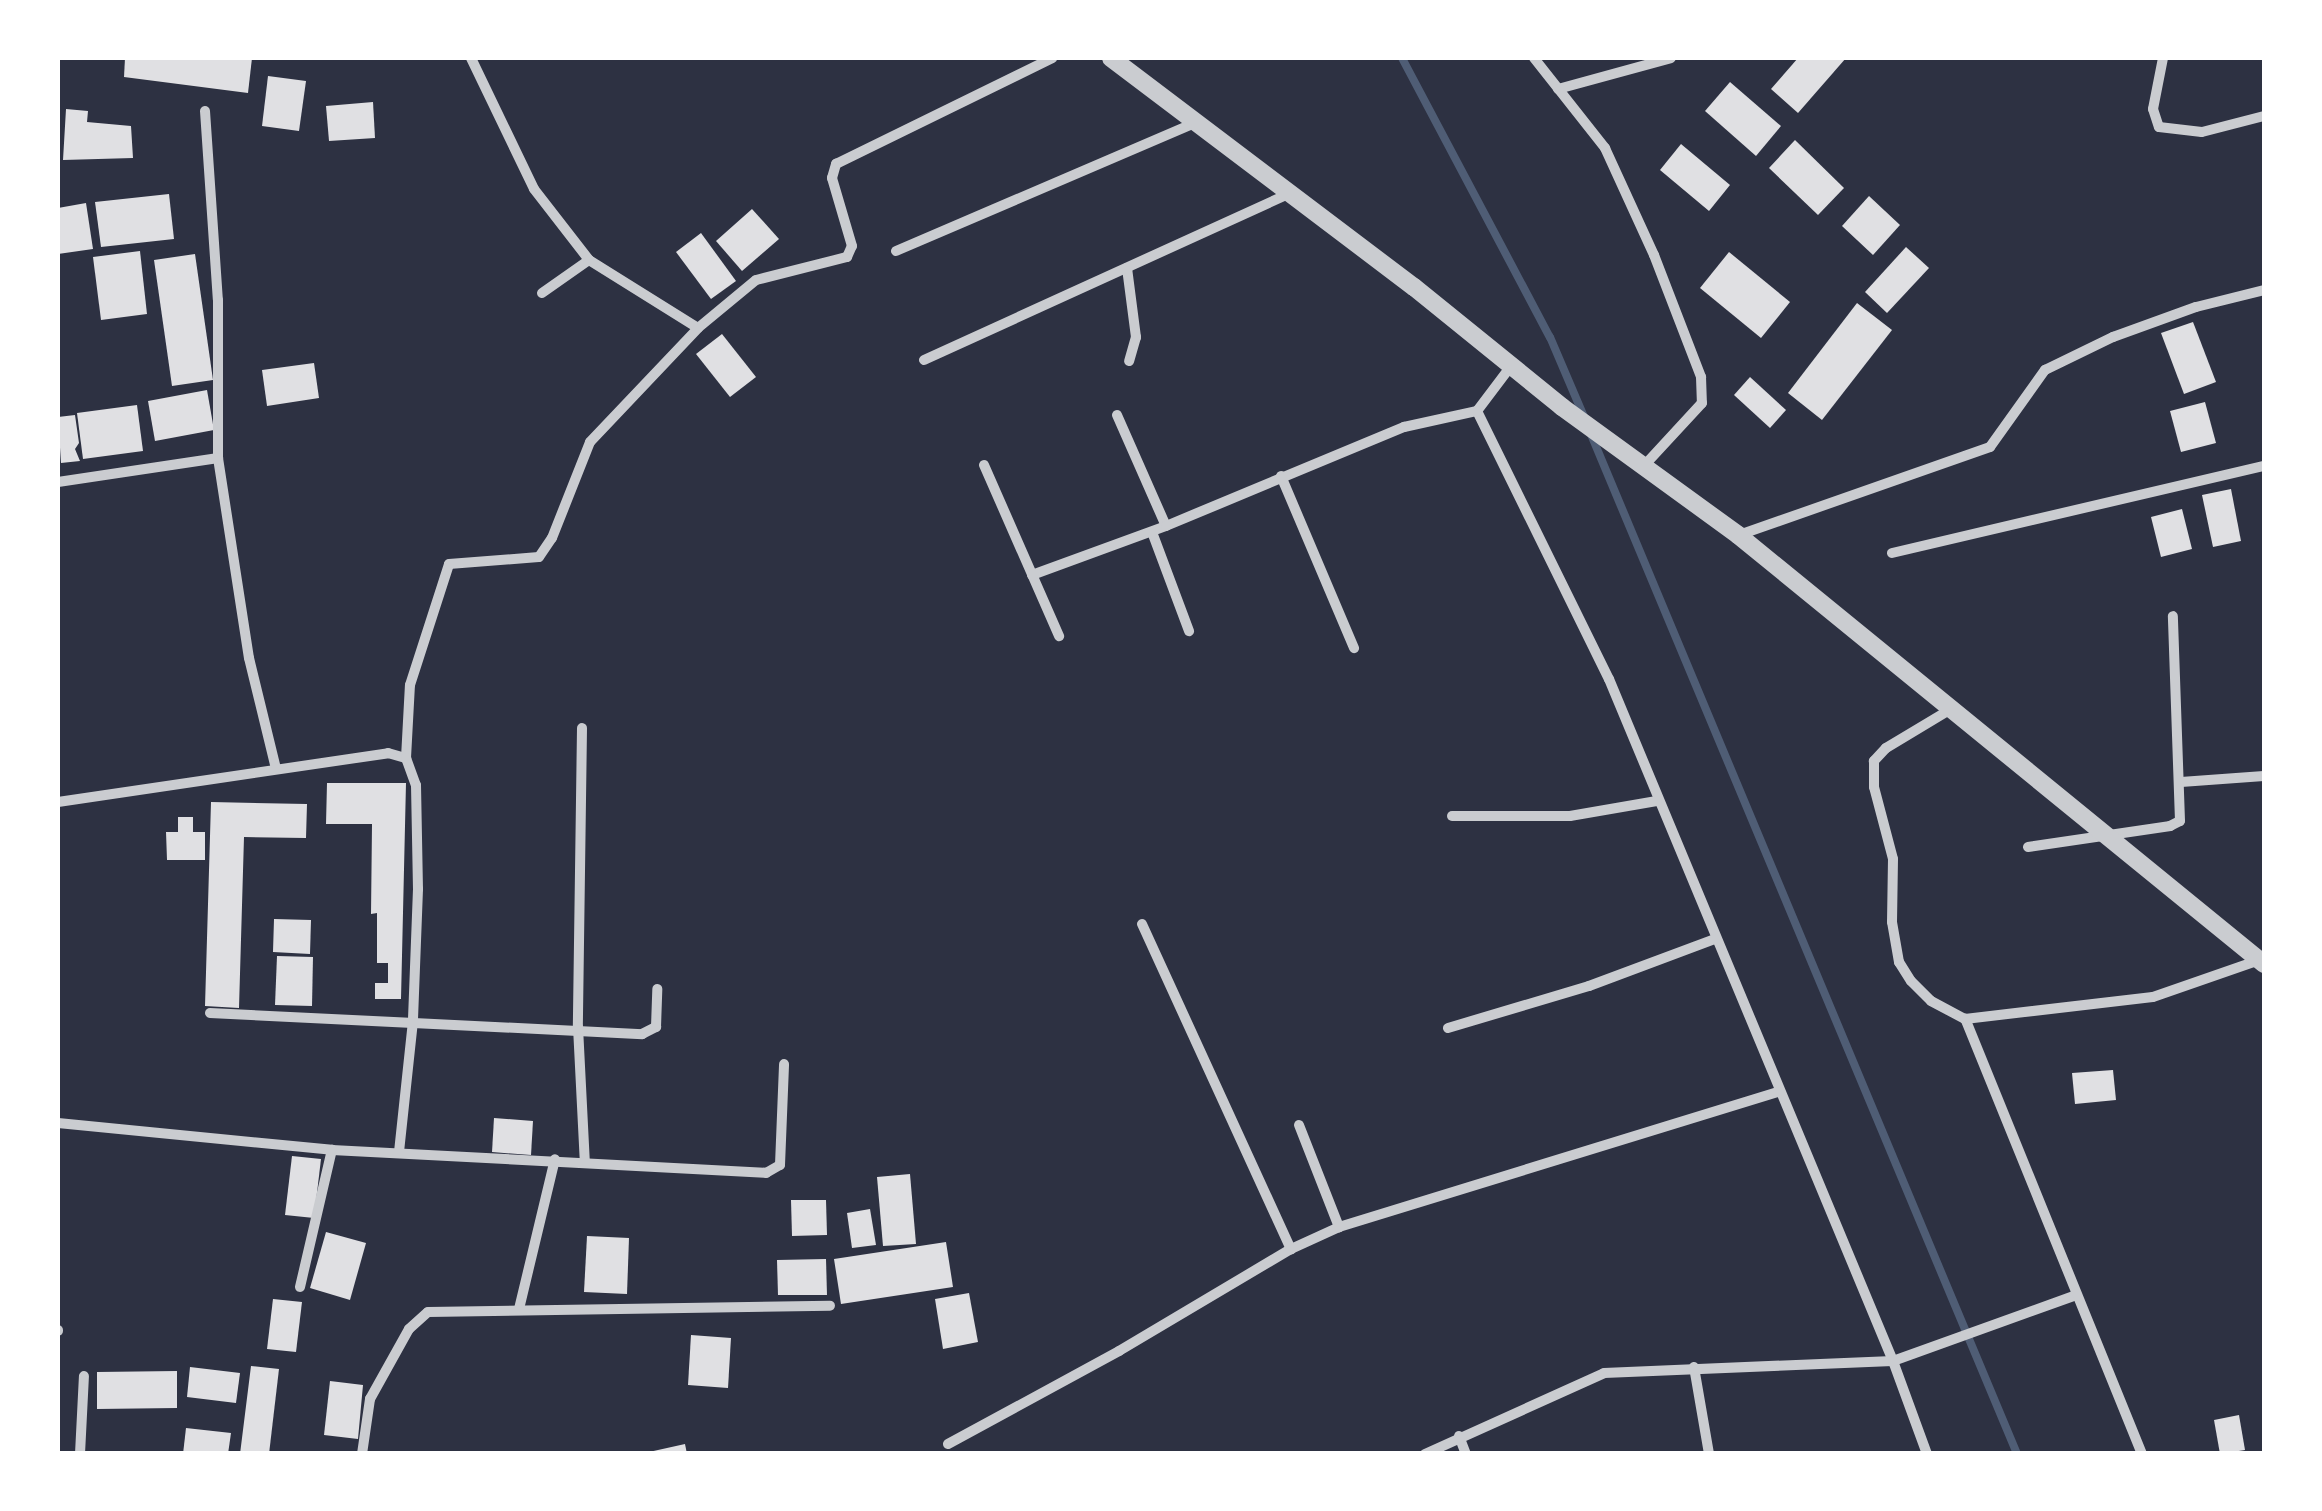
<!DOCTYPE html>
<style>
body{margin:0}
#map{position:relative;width:2322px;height:1511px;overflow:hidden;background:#2d3142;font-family:"Sofia Sans Condensed",sans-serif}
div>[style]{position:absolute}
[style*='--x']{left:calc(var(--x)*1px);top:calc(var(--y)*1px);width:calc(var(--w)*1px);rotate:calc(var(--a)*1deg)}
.stream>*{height:8px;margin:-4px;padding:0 4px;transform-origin:4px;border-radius:4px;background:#4f5d75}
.building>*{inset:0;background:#e0e0e3}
.minor>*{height:10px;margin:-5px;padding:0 5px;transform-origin:5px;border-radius:5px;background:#caccd0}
.tertiary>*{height:18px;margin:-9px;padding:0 9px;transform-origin:9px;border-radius:9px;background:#caccd0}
span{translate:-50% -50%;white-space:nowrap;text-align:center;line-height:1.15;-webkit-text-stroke:9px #fff;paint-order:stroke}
.frame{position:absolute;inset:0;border:60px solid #fff;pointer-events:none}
</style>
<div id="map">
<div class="stream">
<i style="--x:1402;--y:58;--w:316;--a:62.1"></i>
<i style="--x:1550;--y:337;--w:89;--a:66.9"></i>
<i style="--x:1590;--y:432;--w:1108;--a:67.32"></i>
</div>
<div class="building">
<i style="clip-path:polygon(125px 58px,252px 58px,248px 93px,124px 77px)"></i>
<i style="clip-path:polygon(1798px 58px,1846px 58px,1798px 113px,1771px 89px)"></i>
<i style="clip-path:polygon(268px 76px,306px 81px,299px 131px,262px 126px)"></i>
<i style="clip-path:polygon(1730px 82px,1781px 126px,1756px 156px,1705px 111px)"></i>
<i style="clip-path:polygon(373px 102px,375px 138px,329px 141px,326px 106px)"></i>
<i style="clip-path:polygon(66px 109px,88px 111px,87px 122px,131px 126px,133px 158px,63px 160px)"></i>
<i style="clip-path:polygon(1795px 140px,1844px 188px,1818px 215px,1769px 168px)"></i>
<i style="clip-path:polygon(1681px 144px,1730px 185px,1709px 211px,1660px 170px)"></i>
<i style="clip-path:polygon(169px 194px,174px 239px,101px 247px,95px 202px)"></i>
<i style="clip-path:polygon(1869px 196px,1900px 225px,1873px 255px,1842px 226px)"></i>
<i style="clip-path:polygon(86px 203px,93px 249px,58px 254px,58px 208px)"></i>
<i style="clip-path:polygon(752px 209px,779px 239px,742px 271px,716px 241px)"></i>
<i style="clip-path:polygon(701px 233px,736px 281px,711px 299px,676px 252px)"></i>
<i style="clip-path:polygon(1906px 247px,1929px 268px,1887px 313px,1865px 292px)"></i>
<i style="clip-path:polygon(140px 251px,147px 314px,101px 320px,93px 257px)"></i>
<i style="clip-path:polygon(1729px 252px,1790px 302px,1761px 338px,1700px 288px)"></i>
<i style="clip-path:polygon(195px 254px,213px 380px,172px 386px,154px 260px)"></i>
<i style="clip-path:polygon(1857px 303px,1892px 330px,1822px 420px,1788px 393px)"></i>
<i style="clip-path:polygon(2193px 322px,2216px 382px,2184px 394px,2161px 333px)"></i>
<i style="clip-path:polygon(722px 334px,756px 377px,730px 397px,696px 354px)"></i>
<i style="clip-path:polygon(314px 363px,319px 398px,267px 406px,262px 370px)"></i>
<i style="clip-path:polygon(1750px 377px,1786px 410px,1770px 428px,1734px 395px)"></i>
<i style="clip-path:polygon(207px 390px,214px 430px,155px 441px,148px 401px)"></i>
<i style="clip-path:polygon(2205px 402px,2216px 443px,2181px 452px,2170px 411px)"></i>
<i style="clip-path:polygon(137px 405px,143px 451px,83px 459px,77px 413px)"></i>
<i style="clip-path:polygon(75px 415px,79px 443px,75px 449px,80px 461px,61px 463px,58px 417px)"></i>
<i style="clip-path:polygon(2231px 489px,2241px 541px,2213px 547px,2202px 495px)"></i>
<i style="clip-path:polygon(2182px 509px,2192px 549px,2161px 557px,2151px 517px)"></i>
<i style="clip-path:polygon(327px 783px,406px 783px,401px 999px,375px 999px,375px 983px,388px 983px,388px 963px,377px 963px,377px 913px,371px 914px,372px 824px,326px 824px)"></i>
<i style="clip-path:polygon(211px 802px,307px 804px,306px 838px,244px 837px,239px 1008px,205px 1006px)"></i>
<i style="clip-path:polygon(178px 817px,193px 817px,193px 832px,205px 832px,205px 860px,167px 860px,166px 832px,178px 832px)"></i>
<i style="clip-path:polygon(274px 919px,311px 920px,310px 954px,273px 952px)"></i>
<i style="clip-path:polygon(277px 956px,313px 957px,312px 1006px,275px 1005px)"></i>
<i style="clip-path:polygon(2113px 1070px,2116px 1100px,2075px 1104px,2072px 1073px)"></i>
<i style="clip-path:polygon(494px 1118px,533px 1121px,531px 1155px,492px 1152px)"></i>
<i style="clip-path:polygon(292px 1156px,321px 1159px,314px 1218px,285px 1215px)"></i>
<i style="clip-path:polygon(910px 1174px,916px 1244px,883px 1246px,877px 1177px)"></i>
<i style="clip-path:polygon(791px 1200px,826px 1200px,827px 1235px,792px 1236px)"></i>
<i style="clip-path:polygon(870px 1209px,876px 1245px,852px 1248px,847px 1213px)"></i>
<i style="clip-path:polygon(326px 1232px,366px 1243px,350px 1300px,310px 1288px)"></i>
<i style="clip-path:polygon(587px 1236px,629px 1238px,627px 1294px,584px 1292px)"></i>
<i style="clip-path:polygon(946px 1242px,953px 1287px,841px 1304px,834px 1259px)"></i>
<i style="clip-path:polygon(826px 1259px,827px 1295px,778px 1295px,777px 1260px)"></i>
<i style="clip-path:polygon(969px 1293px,978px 1342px,943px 1349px,935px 1299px)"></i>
<i style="clip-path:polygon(273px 1299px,302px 1302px,296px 1352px,267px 1349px)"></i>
<i style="clip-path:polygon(691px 1335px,731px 1338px,728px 1388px,688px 1385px)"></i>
<i style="clip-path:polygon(251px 1366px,279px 1369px,269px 1454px,240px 1454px)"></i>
<i style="clip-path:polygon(190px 1367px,240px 1373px,236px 1403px,187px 1397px)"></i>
<i style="clip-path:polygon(177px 1371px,177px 1408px,97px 1409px,97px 1372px)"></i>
<i style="clip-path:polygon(330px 1381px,363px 1385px,358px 1439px,324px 1435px)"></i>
<i style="clip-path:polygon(2239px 1415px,2245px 1450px,2220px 1454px,2214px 1420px)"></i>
<i style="clip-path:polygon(186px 1428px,231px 1433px,228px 1454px,183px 1454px)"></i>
<i style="clip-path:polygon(685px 1444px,687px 1454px,649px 1454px,649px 1452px)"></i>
</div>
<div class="minor">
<i style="--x:471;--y:58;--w:145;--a:64.3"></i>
<i style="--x:534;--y:189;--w:90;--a:52.2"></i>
<i style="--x:589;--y:260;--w:128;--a:32"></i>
<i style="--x:1534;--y:58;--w:115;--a:51.7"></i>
<i style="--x:1605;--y:148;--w:118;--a:65.4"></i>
<i style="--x:1654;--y:255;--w:131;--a:68.9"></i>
<i style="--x:1701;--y:377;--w:26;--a:88"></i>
<i style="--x:1702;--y:403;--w:87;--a:132.7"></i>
<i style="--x:2163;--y:58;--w:52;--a:101.1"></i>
<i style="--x:2153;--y:109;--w:19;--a:72"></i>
<i style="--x:2159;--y:127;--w:43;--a:6.6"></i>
<i style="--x:2202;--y:132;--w:64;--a:-14.5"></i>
<i style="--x:1558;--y:89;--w:117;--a:-15.3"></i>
<i style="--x:205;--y:111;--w:189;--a:86.1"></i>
<i style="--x:218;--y:300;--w:158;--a:90"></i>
<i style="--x:218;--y:458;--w:202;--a:81.2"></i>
<i style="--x:249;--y:658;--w:114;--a:76.3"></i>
<i style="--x:896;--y:251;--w:324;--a:-23.2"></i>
<i style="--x:1127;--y:268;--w:70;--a:82.6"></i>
<i style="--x:1136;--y:337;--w:25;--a:106"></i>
<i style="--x:542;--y:293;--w:57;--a:-35.1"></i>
<i style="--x:924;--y:360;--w:398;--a:-24.5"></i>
<i style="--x:1511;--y:366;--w:56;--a:127.1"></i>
<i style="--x:1477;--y:411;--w:299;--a:63.8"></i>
<i style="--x:1609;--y:679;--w:739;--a:67.39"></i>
<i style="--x:1893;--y:1361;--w:99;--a:69.9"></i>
<i style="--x:1117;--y:415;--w:121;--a:66.2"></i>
<i style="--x:984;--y:465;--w:187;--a:66.3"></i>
<i style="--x:1281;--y:476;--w:187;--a:67"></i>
<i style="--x:58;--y:482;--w:162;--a:-8.5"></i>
<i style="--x:1152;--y:532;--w:106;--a:69.5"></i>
<i style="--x:1739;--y:535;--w:266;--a:-19.3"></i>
<i style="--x:1990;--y:447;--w:95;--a:-54.5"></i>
<i style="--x:2045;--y:370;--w:76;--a:-25.9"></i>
<i style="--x:2113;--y:337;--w:88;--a:-19.9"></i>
<i style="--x:2196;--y:307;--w:70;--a:-14"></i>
<i style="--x:1892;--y:553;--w:382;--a:-13.2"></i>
<i style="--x:1032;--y:575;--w:143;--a:-20.1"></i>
<i style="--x:1166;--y:526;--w:258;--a:-22.6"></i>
<i style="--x:1404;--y:427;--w:75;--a:-12.4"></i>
<i style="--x:1951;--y:709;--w:76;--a:149"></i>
<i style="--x:1886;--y:748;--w:18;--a:133"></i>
<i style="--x:1874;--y:761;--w:26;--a:90"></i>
<i style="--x:1874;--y:787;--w:74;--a:75.2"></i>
<i style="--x:1893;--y:859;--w:63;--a:90.9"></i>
<i style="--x:1892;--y:922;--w:41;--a:80.1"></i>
<i style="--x:1899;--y:962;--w:22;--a:58"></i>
<i style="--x:1911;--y:981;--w:28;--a:45"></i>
<i style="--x:1931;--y:1001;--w:38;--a:28"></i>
<i style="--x:582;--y:728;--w:299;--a:90.8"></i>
<i style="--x:578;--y:1027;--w:136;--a:87.1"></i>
<i style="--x:406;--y:758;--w:73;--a:-86.9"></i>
<i style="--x:410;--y:685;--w:127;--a:-72.1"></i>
<i style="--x:449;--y:564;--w:90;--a:-4.4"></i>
<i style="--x:539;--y:557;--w:23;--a:-56"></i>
<i style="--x:552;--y:538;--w:103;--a:-68.4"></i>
<i style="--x:590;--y:442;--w:157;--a:-46.5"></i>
<i style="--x:698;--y:328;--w:75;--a:-39.6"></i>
<i style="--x:756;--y:280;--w:94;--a:-14.2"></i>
<i style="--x:847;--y:257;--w:12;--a:-66"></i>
<i style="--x:852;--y:246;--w:71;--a:-106.4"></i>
<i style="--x:832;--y:178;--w:15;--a:-74"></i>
<i style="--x:836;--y:164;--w:241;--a:-26.1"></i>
<i style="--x:2181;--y:782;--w:83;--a:-4.1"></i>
<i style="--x:58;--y:802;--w:334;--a:-8.4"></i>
<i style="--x:388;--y:753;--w:19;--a:16"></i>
<i style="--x:406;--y:758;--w:29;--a:70"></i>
<i style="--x:416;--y:785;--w:104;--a:88.9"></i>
<i style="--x:418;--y:889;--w:132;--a:92.2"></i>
<i style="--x:413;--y:1021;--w:132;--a:96.1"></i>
<i style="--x:1452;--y:816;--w:118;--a:0"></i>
<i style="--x:1570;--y:816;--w:88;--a:-9.8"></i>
<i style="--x:2028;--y:847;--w:144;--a:-8.4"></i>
<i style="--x:2170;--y:826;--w:11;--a:-27"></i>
<i style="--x:2180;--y:821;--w:205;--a:-92"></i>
<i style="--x:1142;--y:924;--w:358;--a:65.4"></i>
<i style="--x:210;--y:1013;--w:433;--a:2.8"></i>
<i style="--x:642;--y:1034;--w:16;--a:-27"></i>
<i style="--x:656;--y:1027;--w:38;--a:-88"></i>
<i style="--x:1448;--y:1028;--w:147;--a:-16.6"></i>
<i style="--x:1589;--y:986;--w:134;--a:-20.5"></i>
<i style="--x:58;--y:1123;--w:275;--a:5.6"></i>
<i style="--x:332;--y:1150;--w:435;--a:3"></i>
<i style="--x:766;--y:1173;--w:16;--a:-30"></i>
<i style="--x:780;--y:1165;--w:101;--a:-87.7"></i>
<i style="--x:1299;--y:1125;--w:110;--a:68.6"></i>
<i style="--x:300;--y:1287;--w:141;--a:-76.9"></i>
<i style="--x:519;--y:1309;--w:154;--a:-76.5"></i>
<i style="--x:58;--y:1330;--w:1;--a:90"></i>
<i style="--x:1694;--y:1367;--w:88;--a:80.2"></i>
<i style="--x:1459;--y:1436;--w:19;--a:69"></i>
<i style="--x:948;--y:1444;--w:195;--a:-28.5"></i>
<i style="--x:1119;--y:1351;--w:200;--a:-30.7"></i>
<i style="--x:1291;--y:1249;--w:53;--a:-24.6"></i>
<i style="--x:1339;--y:1227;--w:459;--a:-17.1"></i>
<i style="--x:80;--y:1454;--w:78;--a:-87.1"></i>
<i style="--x:362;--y:1454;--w:56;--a:-81.7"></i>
<i style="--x:370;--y:1399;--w:80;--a:-60.9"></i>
<i style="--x:409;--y:1329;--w:25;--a:-42"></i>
<i style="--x:428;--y:1312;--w:402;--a:-0.9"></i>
<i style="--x:1425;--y:1454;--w:196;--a:-24.3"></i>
<i style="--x:1604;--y:1373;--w:289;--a:-2.4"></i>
<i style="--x:1893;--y:1361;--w:195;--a:-19.8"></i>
<i style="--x:2142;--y:1454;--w:470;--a:-112.1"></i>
<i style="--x:1965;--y:1019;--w:189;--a:-6.7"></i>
<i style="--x:2153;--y:997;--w:115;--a:-19.2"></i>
</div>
<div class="tertiary">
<i style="--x:1111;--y:58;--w:380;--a:37.1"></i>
<i style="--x:1414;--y:287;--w:191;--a:39"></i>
<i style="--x:1562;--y:407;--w:218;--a:36"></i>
<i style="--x:1738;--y:535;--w:679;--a:39.2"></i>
</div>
<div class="frame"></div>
</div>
